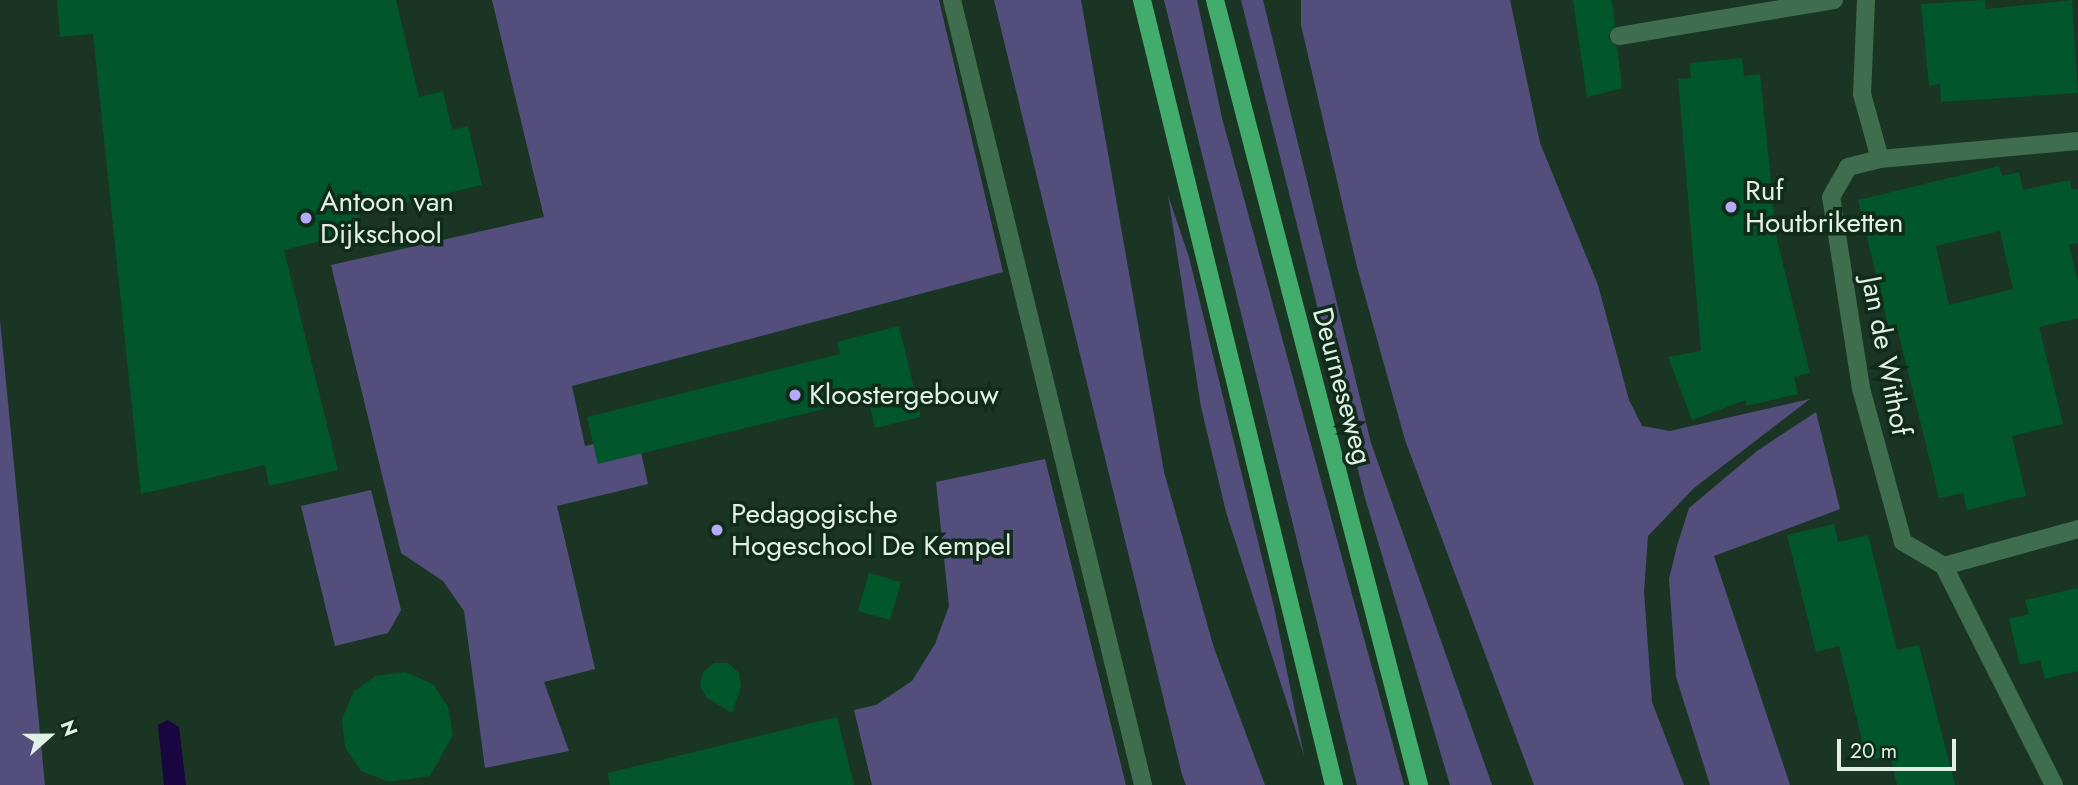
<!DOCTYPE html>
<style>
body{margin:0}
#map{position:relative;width:2078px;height:785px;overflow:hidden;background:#1b3524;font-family:Jost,sans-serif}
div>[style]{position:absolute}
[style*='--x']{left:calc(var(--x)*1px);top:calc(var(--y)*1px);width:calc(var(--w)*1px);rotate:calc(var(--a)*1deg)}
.green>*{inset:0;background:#544e7d}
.water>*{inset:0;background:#190540}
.building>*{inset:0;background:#01562c}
.street>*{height:18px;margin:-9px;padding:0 9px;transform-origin:9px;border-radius:9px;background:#3f6e4f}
.primary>*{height:18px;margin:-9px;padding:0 9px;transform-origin:9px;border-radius:9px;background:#42ac6c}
.dots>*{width:19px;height:19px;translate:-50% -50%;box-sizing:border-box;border:4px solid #112b1a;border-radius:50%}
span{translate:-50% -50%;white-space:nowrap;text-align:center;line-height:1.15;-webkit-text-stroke:7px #112b1a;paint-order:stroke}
.poi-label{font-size:28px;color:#e1f0e4}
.left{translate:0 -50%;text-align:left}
.street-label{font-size:28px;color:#e1f0e4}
.north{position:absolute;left:14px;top:701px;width:70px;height:70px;-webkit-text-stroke:5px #112b1a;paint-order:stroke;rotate:69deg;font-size:19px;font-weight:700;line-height:28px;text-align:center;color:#e1f0e4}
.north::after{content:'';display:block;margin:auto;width:24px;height:32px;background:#e1f0e4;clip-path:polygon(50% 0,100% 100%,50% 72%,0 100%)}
.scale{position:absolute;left:1837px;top:739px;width:119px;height:32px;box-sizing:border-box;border:4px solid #e1f0e4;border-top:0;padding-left:9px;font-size:21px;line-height:24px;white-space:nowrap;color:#e1f0e4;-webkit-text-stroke:5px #112b1a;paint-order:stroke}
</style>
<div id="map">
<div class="green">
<i style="clip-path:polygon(492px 0,939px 0,1003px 272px,572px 386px,585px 446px,637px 434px,648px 484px,557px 506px,595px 669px,544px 682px,569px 751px,485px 768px,464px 611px,443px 581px,401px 553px,331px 265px,544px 217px)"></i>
<i style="clip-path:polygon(994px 0,1081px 0,1164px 472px,1214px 648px,1265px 785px,1186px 785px,1182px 775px)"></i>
<i style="clip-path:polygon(1164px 0,1197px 0,1222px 118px,1404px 785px,1357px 785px)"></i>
<i style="clip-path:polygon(1241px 0,1263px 0,1371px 443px,1492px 785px,1450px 785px,1365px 498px)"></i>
<i style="clip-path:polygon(1301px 0,1510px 0,1540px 143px,1598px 285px,1629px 400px,1642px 426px,1670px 431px,1810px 399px,1694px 488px,1648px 536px,1644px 592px,1652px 702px,1684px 785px,1534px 785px,1405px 440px,1357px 267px,1301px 25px)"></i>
<i style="clip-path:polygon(1168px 195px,1189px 257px,1274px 607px,1304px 756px,1226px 512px,1201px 407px)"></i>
<i style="clip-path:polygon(0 320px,45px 785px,0 785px)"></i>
<i style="clip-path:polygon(1816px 412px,1840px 509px,1714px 556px,1790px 785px,1710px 785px,1676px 677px,1669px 579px,1677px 546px,1689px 508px,1757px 451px)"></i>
<i style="clip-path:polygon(1045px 459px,1126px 785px,872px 785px,854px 710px,876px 705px,912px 681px,935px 644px,949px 606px,936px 482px)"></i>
<i style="clip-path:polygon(371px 490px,401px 610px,388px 633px,335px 646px,301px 506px)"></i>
</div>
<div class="water">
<i style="clip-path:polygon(168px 720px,179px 727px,186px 785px,164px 785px,158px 725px)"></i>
</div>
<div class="building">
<i style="clip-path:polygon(57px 0,396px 0,419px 97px,443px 91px,452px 130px,468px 126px,482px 185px,359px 214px,363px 231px,284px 250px,338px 470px,269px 486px,265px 465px,141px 494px,93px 34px,60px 37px)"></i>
<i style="clip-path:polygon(1573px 0,1612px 0,1615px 26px,1608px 37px,1617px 47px,1622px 88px,1587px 97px)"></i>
<i style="clip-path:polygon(1985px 0,1986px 9px,2072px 0,2078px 93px,1941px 102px,1940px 84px,1929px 86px,1921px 4px)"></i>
<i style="clip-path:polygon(1742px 58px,1744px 76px,1760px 74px,1777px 240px,1810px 373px,1794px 377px,1798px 394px,1746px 406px,1745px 400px,1692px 420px,1668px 357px,1701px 351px,1678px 79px,1691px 78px,1690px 63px)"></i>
<i style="clip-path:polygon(evenodd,1999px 166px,2002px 176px,2019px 172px,2023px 190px,2070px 180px,2072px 190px,2078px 189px,2078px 243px,2069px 245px,2078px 281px,2078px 318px,2039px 327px,2063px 424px,2012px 436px,2026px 496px,1967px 510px,1963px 493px,1939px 498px,1898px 331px,1890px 333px,1858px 200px,1999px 166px,2000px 231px,2013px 289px,1949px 305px,1936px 246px,2000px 231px)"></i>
<i style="clip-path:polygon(899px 326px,921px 417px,875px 428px,868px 398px,598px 464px,587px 417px,840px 354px,837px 342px)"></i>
<i style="clip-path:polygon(1834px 524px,1838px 542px,1868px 535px,1897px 650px,1919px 645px,1955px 785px,1897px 785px,1890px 755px,1867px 761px,1839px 646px,1816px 652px,1787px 535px)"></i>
<i style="clip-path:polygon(869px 573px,901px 582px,890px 620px,858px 611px)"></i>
<i style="clip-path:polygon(2078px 588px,2078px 671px,2045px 679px,2040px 660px,2020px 665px,2009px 619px,2029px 614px,2025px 600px)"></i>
<i style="clip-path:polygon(714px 663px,728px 663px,739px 673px,741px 687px,732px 713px,707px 698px,700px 686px,703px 672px)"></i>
<i style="clip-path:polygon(405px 672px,433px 684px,448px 707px,453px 735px,430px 776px,389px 782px,361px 771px,345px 747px,342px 719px,354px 691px,376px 676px)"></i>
<i style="clip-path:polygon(837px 717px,854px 785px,610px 785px,608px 773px)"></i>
</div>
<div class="street">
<i style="--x:952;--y:0;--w:808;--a:76.32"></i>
<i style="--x:1866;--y:0;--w:94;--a:92.4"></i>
<i style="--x:1862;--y:94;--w:67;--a:74.5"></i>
<i style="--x:1619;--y:36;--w:218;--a:-9.5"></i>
<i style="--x:1944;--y:566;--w:139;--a:-15.4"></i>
<i style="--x:2054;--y:785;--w:245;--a:-116.7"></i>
<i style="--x:1944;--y:566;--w:48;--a:-149.7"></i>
<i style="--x:1903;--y:542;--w:160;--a:-105.3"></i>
<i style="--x:1861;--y:388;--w:193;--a:-98.9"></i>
<i style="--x:1831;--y:197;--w:34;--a:-60"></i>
<i style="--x:1848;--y:167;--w:33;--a:-14"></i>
<i style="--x:1880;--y:159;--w:199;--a:-5.2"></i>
</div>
<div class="primary">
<i style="--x:1142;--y:0;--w:808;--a:76.26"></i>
<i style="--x:1215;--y:0;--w:811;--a:75.43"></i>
</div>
<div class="dots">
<i style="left:1731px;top:207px;background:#b5acf8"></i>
<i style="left:306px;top:218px;background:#b5acf8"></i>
<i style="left:795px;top:395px;background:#b5acf8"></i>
<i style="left:717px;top:530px;background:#b5acf8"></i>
</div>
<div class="poi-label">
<span class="left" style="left:1745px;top:207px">Ruf<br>Houtbriketten</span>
<span class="left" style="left:320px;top:218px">Antoon van<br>Dijkschool</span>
<span class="left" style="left:809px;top:395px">Kloostergebouw</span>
<span class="left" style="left:731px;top:530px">Pedagogische<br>Hogeschool De Kempel</span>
</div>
<div class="street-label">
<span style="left:1886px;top:356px;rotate:79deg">Jan de Withof</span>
<span style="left:1342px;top:386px;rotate:75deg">Deurneseweg</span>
</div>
<div class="north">N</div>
<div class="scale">20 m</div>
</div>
